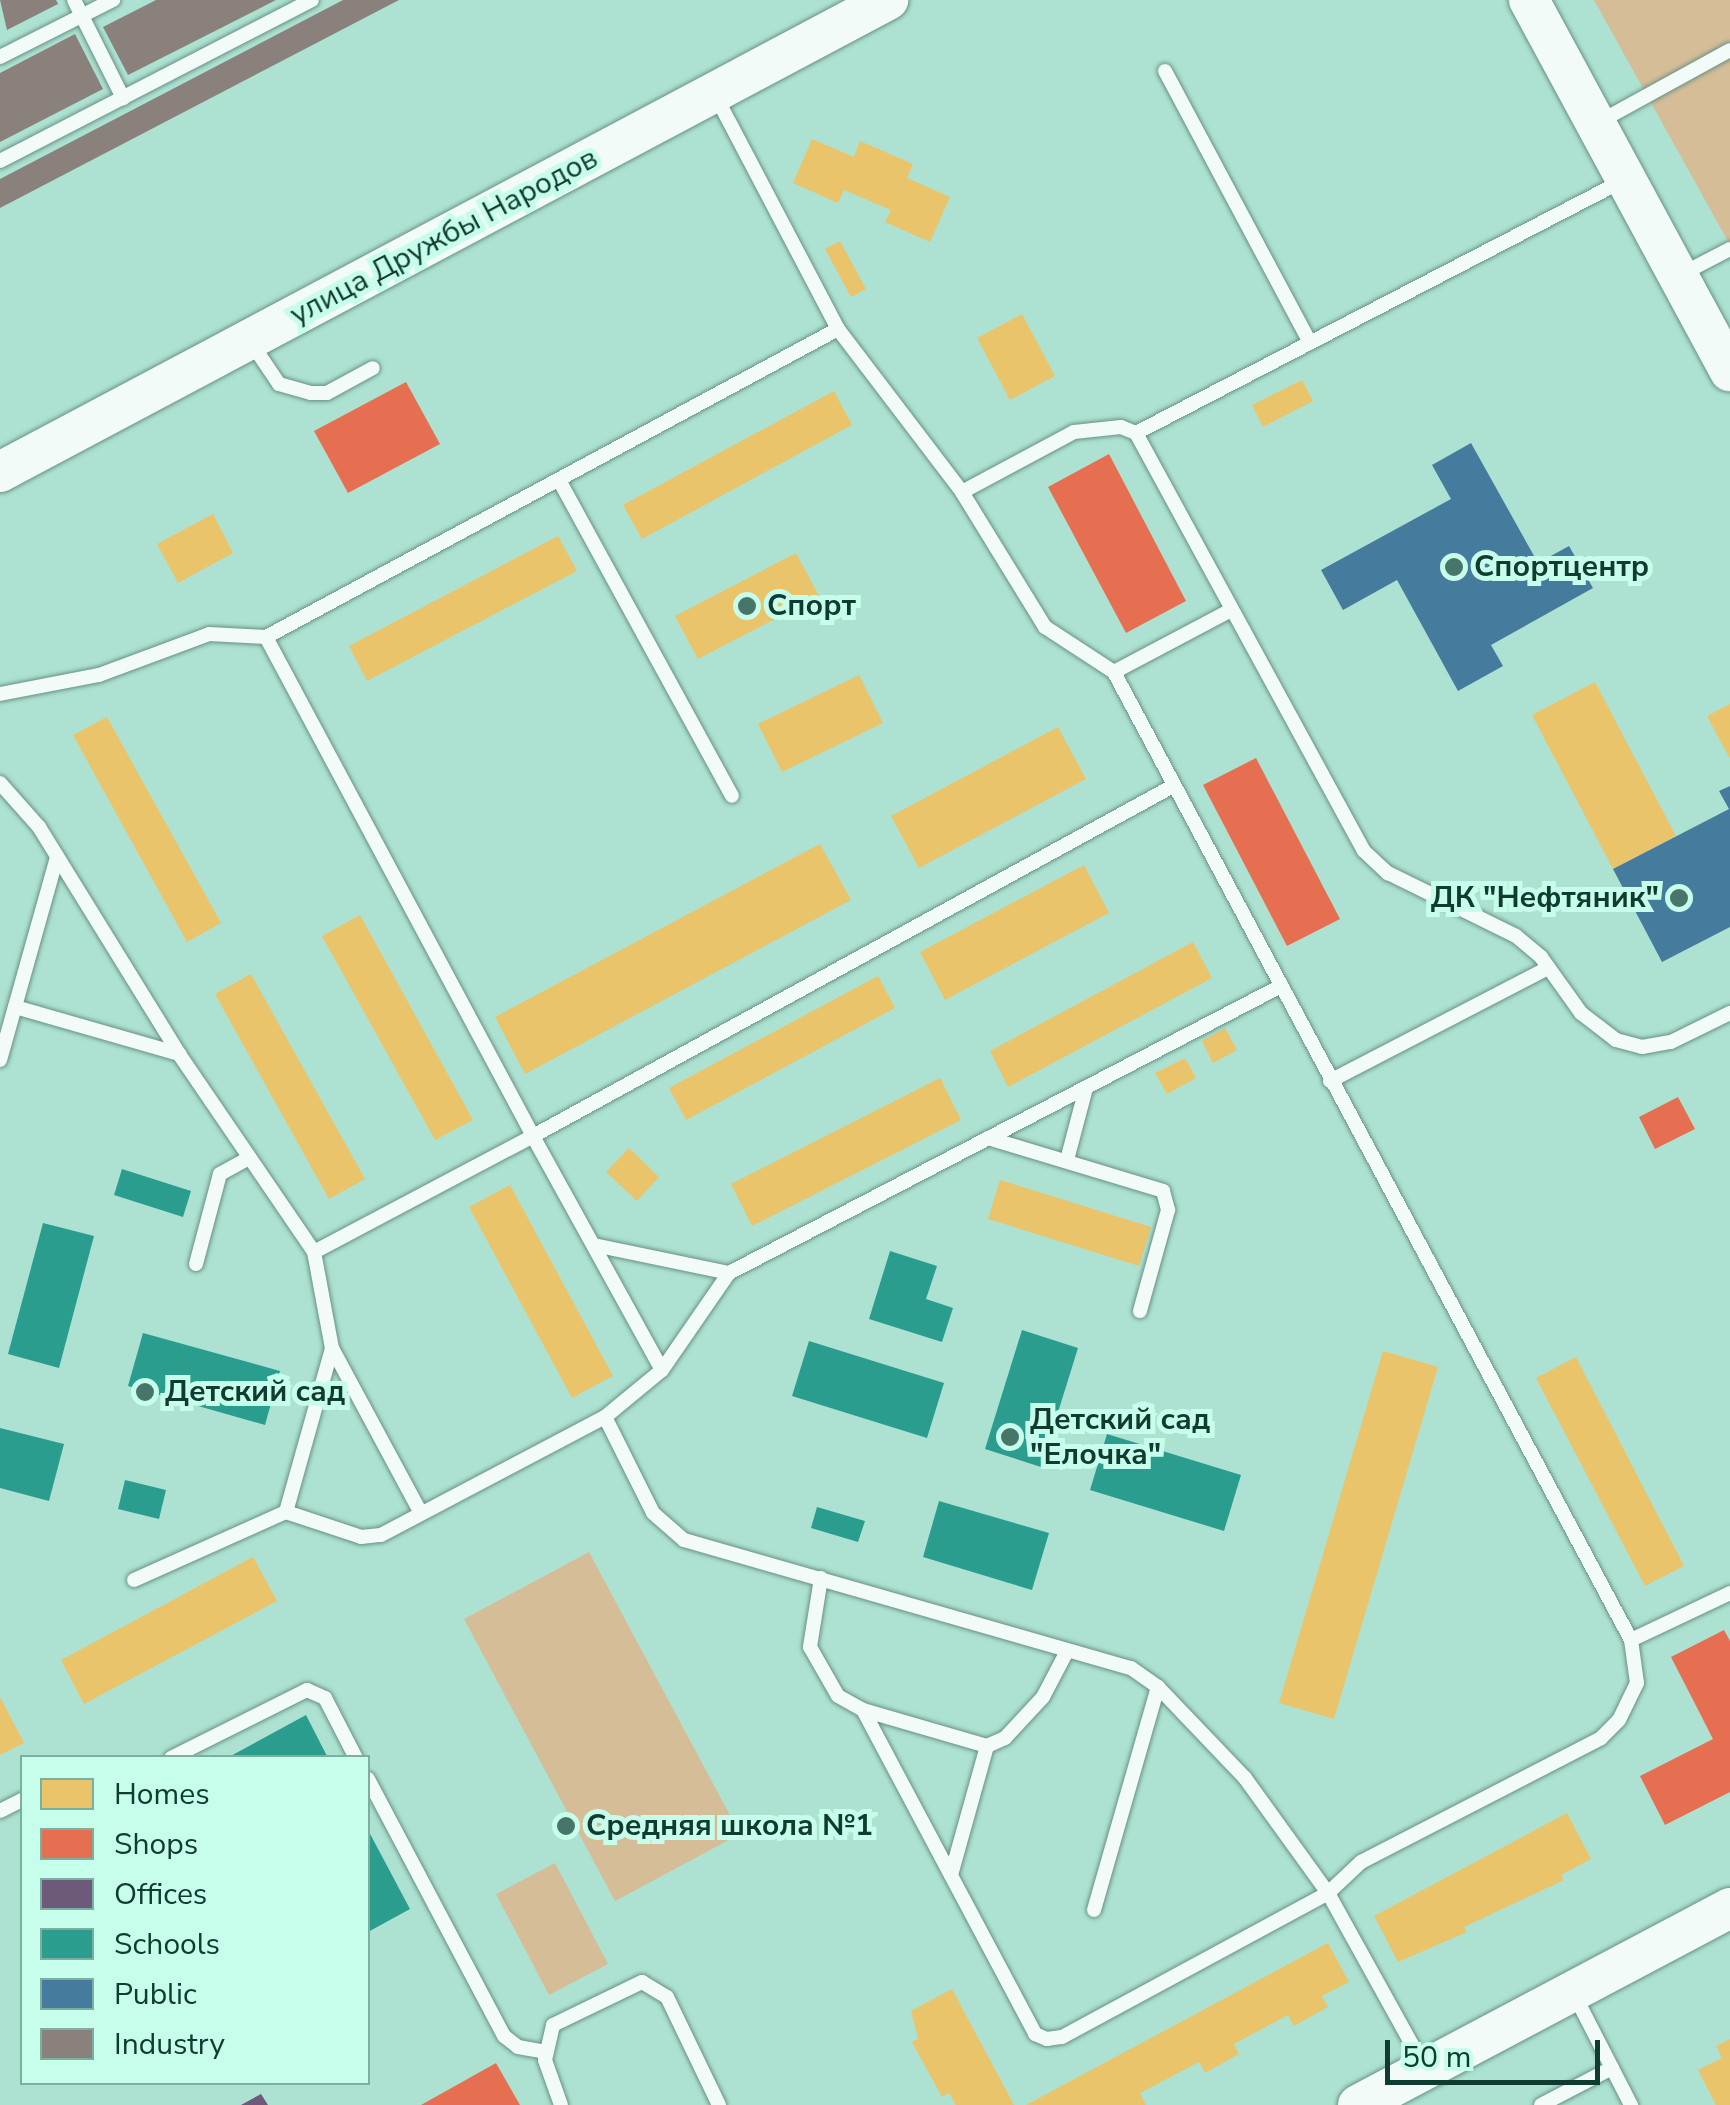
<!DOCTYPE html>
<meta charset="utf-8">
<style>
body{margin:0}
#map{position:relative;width:1730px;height:2105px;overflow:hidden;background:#ade2d2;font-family:"Nunito Sans",sans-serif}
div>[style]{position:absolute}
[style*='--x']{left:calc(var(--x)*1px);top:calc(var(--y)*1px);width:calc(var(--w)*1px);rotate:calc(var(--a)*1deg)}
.green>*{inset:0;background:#d5bd97}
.homes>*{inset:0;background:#e9c46a}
.shops>*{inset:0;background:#e76f51}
.offices>*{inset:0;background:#6d597a}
.schools>*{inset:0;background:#2a9d8f}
.public>*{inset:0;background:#457b9d}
.industry>*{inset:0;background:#8a817c}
.roads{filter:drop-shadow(0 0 2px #699186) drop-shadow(0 0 2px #699186)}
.lane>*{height:14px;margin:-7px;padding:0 7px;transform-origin:7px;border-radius:7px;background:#f3fbf8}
.secondary>*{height:40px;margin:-20px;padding:0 20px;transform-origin:20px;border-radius:20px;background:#f3fbf8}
.dots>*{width:28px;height:28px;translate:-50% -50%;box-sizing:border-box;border:5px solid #c6fdeb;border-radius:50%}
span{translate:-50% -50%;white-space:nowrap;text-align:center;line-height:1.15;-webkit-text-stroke:10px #c6fdeb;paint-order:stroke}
.street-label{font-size:30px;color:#103b30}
.poi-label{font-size:30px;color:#103b30;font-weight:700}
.left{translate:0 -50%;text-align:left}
.right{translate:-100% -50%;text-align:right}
.legend{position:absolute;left:20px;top:1755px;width:350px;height:330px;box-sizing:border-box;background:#c6fdeb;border:2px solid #7dafa0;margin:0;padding:12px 18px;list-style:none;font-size:30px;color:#103b30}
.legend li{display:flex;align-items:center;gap:20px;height:50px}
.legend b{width:50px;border:2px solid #7dafa0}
.scale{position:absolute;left:1385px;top:2040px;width:215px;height:45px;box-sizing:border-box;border:5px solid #103b30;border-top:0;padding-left:12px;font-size:30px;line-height:35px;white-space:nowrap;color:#103b30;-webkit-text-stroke:8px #c6fdeb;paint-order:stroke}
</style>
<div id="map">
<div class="green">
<i style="clip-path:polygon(1594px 0,1730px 0,1730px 245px)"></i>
<i style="clip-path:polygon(589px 1552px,740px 1834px,615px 1901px,464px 1619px)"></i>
<i style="clip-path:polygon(555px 1863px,608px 1964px,549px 1995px,496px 1894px)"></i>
</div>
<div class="homes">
<i style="clip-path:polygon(812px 139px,854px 157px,860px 141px,913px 164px,907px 178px,950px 197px,930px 242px,885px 222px,891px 210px,844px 190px,838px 203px,793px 183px)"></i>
<i style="clip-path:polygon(840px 241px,866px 289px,851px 297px,825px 249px)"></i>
<i style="clip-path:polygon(1022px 314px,1055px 376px,1010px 400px,977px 338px)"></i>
<i style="clip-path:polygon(1302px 380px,1313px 401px,1263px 427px,1252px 405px)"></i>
<i style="clip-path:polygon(834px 391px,852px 425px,642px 539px,623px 505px)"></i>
<i style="clip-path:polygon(213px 514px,233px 553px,178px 583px,157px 544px)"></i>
<i style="clip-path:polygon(558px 536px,577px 571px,367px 681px,349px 646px)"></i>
<i style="clip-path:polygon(796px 553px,819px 596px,698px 659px,675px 616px)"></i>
<i style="clip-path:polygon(859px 675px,883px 723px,782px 772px,758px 724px)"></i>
<i style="clip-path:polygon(1595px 682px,1676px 836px,1613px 869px,1532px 715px)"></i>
<i style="clip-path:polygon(1730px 704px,1730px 759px,1707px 716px)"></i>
<i style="clip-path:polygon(107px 717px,221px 923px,187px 942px,73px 735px)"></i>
<i style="clip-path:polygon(1058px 727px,1086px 779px,919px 868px,891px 816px)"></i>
<i style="clip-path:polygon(820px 844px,851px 900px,525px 1074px,495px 1017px)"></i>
<i style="clip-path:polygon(1084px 865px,1109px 913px,945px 1000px,920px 952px)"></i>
<i style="clip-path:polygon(360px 915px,473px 1120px,435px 1140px,322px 936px)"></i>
<i style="clip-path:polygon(1193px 942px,1212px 978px,1008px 1087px,990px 1051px)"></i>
<i style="clip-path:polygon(251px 974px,365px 1179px,329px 1199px,215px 994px)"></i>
<i style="clip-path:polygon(878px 976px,895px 1008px,686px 1120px,669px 1088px)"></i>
<i style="clip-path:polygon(1225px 1028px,1237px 1050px,1213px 1063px,1202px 1041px)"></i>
<i style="clip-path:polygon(1185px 1058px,1196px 1078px,1167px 1094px,1155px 1073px)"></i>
<i style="clip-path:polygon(940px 1078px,961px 1120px,752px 1226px,731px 1184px)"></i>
<i style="clip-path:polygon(629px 1148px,659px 1177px,637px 1201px,606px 1172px)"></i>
<i style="clip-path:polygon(1000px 1180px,1151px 1227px,1139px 1266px,988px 1219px)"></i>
<i style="clip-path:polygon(510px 1185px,613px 1376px,572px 1398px,469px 1207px)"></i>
<i style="clip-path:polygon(1383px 1351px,1438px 1367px,1334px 1719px,1279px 1703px)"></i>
<i style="clip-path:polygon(1576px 1357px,1684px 1566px,1645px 1586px,1536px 1378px)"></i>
<i style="clip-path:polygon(253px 1557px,277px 1601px,84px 1704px,61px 1660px)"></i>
<i style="clip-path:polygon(0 1697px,24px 1743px,0 1755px)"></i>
<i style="clip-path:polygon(1567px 1813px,1591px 1859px,1561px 1875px,1564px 1880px,1464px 1927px,1467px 1932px,1398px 1962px,1374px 1916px)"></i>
<i style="clip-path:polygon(1328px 1943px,1349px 1982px,1322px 1996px,1328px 2007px,1294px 2026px,1288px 2015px,1234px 2044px,1239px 2054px,1205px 2073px,1199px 2062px,1140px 2093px,1146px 2105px,1026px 2105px)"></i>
<i style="clip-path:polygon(952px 1989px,1014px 2105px,956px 2105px,949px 2093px,942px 2097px,912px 2042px,918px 2039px,911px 2011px)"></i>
<i style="clip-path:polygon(1730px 2039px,1730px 2105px,1716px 2105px,1698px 2070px,1722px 2058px,1716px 2046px)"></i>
</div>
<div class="shops">
<i style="clip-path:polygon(406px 382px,440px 444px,348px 493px,314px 431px)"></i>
<i style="clip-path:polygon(1109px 454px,1186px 601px,1126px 633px,1048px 487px)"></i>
<i style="clip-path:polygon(1256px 758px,1340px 919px,1287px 946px,1203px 785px)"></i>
<i style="clip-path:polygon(1678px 1097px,1695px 1129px,1655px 1149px,1639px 1117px)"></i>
<i style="clip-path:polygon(1724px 1630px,1730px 1641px,1730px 1792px,1665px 1825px,1640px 1776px,1713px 1739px,1671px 1657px)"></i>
<i style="clip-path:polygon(496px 2063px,520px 2105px,421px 2105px)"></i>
</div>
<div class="offices">
<i style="clip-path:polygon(261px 2094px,268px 2105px,241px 2105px)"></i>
</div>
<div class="schools">
<i style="clip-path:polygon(122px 1169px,191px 1191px,183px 1217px,114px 1195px)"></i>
<i style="clip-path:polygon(43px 1223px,94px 1236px,59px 1368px,8px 1354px)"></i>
<i style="clip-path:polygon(890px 1251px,937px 1266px,926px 1299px,953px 1308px,942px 1342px,869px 1319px)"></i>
<i style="clip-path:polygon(1022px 1330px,1078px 1348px,1041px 1467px,985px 1449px)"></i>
<i style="clip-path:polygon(143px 1333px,280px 1371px,265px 1425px,128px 1386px)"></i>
<i style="clip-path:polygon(809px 1341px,944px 1383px,927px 1438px,792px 1396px)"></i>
<i style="clip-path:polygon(0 1428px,64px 1444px,49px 1501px,0 1488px)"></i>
<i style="clip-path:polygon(1107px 1434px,1241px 1475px,1224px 1531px,1090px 1490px)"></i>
<i style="clip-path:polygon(125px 1480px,166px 1490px,159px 1519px,118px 1509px)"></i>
<i style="clip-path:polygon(939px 1501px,1049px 1533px,1032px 1590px,923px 1557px)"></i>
<i style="clip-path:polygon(817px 1507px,865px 1521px,858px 1542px,811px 1528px)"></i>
<i style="clip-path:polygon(306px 1715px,328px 1758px,227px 1758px)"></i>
<i style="clip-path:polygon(368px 1830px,410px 1909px,368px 1932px)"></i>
</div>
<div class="public">
<i style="clip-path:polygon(1471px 443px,1538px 563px,1569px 546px,1593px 588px,1491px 645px,1503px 666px,1458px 691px,1397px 580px,1343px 610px,1321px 570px,1451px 499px,1432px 465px)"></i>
<i style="clip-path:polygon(1730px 786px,1730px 927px,1662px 962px,1613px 869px,1729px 809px,1719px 791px)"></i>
</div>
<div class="industry">
<i style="clip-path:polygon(0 0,56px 0,58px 4px,7px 30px)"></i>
<i style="clip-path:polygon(156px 0,276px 0,128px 75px,103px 27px)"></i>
<i style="clip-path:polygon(343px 0,399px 0,0 208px,0 179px)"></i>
<i style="clip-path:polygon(75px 34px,103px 89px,0 142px,0 73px)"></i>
</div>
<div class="roads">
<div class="lane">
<i style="--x:74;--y:0;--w:110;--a:63.4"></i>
<i style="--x:0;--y:57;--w:127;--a:-26.8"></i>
<i style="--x:1165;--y:71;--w:308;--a:61.9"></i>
<i style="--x:1599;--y:122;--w:149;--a:-28.8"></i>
<i style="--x:0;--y:161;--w:351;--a:-27.3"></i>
<i style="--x:1682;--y:274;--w:54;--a:-27.5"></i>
<i style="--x:838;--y:329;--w:205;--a:52.7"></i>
<i style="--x:962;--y:492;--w:127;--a:-28.2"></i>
<i style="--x:1074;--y:432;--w:47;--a:-6.1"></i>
<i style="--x:1121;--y:427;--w:16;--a:22"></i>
<i style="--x:1136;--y:433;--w:476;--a:61.4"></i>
<i style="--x:1364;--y:851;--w:33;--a:43"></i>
<i style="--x:1388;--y:873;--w:143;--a:26.2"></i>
<i style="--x:1516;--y:936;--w:33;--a:40"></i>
<i style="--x:1541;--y:957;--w:69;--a:54.5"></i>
<i style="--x:1581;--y:1013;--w:44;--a:37.6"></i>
<i style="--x:1616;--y:1040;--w:27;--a:15"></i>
<i style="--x:1642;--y:1047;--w:29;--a:-10"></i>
<i style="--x:1671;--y:1042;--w:66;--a:-26.2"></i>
<i style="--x:250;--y:341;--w:52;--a:56"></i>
<i style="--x:279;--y:384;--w:33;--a:16"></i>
<i style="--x:311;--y:393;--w:16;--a:0"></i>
<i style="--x:327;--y:393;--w:52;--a:-28.5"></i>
<i style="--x:1136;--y:433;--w:550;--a:-27.4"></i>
<i style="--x:559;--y:480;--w:360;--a:61.3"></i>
<i style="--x:1114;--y:672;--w:132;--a:-27.9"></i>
<i style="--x:0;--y:694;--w:101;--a:-10.9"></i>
<i style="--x:99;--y:675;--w:117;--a:-20.4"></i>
<i style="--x:209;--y:634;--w:57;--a:3"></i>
<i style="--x:0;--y:783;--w:59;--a:48.4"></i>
<i style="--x:39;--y:827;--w:267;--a:58.3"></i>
<i style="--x:179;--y:1054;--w:240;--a:55.7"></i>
<i style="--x:314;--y:1252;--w:248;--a:-27.9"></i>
<i style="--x:533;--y:1136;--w:566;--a:-118.15"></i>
<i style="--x:266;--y:637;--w:650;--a:-28.3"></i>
<i style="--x:838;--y:329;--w:264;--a:-117.7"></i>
<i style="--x:15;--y:1007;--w:171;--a:16"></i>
<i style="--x:0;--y:1060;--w:211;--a:-74.3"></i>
<i style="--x:1330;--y:1081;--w:246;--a:-27.4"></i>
<i style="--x:988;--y:1138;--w:183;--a:16.8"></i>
<i style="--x:1163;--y:1191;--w:20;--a:75"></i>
<i style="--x:1168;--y:1210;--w:105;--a:105.5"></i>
<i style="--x:1067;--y:1160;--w:74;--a:-75.2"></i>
<i style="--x:594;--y:1245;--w:138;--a:11.7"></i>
<i style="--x:314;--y:1252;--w:98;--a:79.4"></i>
<i style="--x:332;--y:1348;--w:187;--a:61.7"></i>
<i style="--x:196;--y:1264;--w:93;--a:-75.1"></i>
<i style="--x:220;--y:1174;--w:33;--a:-29"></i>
<i style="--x:662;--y:1370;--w:267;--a:-118.9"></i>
<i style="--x:533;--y:1136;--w:729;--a:-28.67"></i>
<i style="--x:605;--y:1417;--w:107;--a:63.4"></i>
<i style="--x:653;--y:1513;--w:41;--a:41.1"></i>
<i style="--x:684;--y:1540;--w:465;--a:16"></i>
<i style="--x:1131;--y:1668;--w:33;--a:35"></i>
<i style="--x:1158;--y:1687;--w:126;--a:46.3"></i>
<i style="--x:1245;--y:1778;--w:142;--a:54.2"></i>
<i style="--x:1328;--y:1893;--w:200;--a:61"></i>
<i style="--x:286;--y:1512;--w:79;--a:18.4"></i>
<i style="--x:361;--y:1537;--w:20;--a:-6"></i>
<i style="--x:381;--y:1535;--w:253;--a:-27.8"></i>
<i style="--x:605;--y:1417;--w:74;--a:-39.5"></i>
<i style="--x:662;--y:1370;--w:118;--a:-55.4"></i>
<i style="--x:729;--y:1273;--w:620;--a:-27.47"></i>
<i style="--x:821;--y:1578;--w:70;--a:99.1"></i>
<i style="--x:810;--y:1647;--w:56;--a:60.3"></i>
<i style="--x:838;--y:1696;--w:29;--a:29"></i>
<i style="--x:863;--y:1710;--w:129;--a:16.2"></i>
<i style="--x:134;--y:1580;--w:167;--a:-24.1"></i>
<i style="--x:286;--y:1512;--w:170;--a:-74.3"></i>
<i style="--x:1631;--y:1640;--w:110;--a:-25.4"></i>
<i style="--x:863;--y:1710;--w:367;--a:62"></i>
<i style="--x:1035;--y:2034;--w:13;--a:23"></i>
<i style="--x:1047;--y:2039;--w:15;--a:-8"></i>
<i style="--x:1062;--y:2037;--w:302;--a:-28.4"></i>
<i style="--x:1328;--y:1893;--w:45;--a:-43.2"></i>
<i style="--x:1361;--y:1862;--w:270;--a:-27.3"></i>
<i style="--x:1601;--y:1738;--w:25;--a:-45"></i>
<i style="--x:1619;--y:1720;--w:41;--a:-64.1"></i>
<i style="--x:1637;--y:1683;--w:43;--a:-97.9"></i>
<i style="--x:1631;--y:1640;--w:1097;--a:-118.11"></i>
<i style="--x:1114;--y:672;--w:82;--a:-146.9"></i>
<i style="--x:1045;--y:627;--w:158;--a:-121.6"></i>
<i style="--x:171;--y:1758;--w:152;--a:-26.6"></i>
<i style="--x:307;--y:1690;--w:20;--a:24"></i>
<i style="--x:325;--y:1698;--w:68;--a:62.7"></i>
<i style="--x:368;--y:1779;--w:291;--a:62.1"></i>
<i style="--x:504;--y:2036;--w:18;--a:38"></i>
<i style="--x:518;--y:2047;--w:28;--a:10"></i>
<i style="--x:0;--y:1811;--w:25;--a:-27"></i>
<i style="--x:951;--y:1875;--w:134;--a:-74.4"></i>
<i style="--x:987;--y:1746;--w:20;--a:-24"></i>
<i style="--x:1005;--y:1738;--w:56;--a:-47.2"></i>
<i style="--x:1043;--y:1697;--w:52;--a:-62.4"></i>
<i style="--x:1094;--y:1910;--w:232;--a:-74"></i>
<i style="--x:1575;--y:1996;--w:123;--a:62.8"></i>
<i style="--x:561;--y:2105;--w:48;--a:-109.6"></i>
<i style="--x:545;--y:2060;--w:36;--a:-77"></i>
<i style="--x:553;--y:2025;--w:99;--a:-25.8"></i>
<i style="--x:642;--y:1982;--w:29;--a:31"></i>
<i style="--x:667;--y:1997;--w:120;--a:64.3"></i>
<i style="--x:1541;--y:2105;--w:80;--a:-27.5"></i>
</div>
<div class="secondary">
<i style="--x:1529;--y:0;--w:422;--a:61.6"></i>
<i style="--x:0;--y:472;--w:1006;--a:-27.99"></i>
<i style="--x:1358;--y:2105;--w:421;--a:-27.9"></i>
</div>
</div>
<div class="dots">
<i style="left:1454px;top:567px;background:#477569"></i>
<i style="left:747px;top:606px;background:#477569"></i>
<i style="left:1679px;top:898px;background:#477569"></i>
<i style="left:145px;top:1392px;background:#477569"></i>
<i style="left:1010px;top:1437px;background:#477569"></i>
<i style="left:566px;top:1826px;background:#477569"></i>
</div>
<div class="street-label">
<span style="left:444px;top:237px;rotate:-28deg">улица Дружбы Народов</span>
</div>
<div class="poi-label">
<span class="left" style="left:1474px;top:567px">Спортцентр</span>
<span class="left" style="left:767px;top:606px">Спорт</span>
<span class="right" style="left:1659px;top:898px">ДК "Нефтяник"</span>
<span class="left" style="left:165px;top:1392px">Детский сад</span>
<span class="left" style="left:1030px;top:1437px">Детский сад<br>"Елочка"</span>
<span class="left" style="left:586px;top:1826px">Средняя школа №1</span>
</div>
<ul class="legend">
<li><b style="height:28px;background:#e9c46a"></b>Homes</li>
<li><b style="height:28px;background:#e76f51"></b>Shops</li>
<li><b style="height:28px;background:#6d597a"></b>Offices</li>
<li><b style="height:28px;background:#2a9d8f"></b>Schools</li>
<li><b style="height:28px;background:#457b9d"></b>Public</li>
<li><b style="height:28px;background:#8a817c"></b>Industry</li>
</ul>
<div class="scale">50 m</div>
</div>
